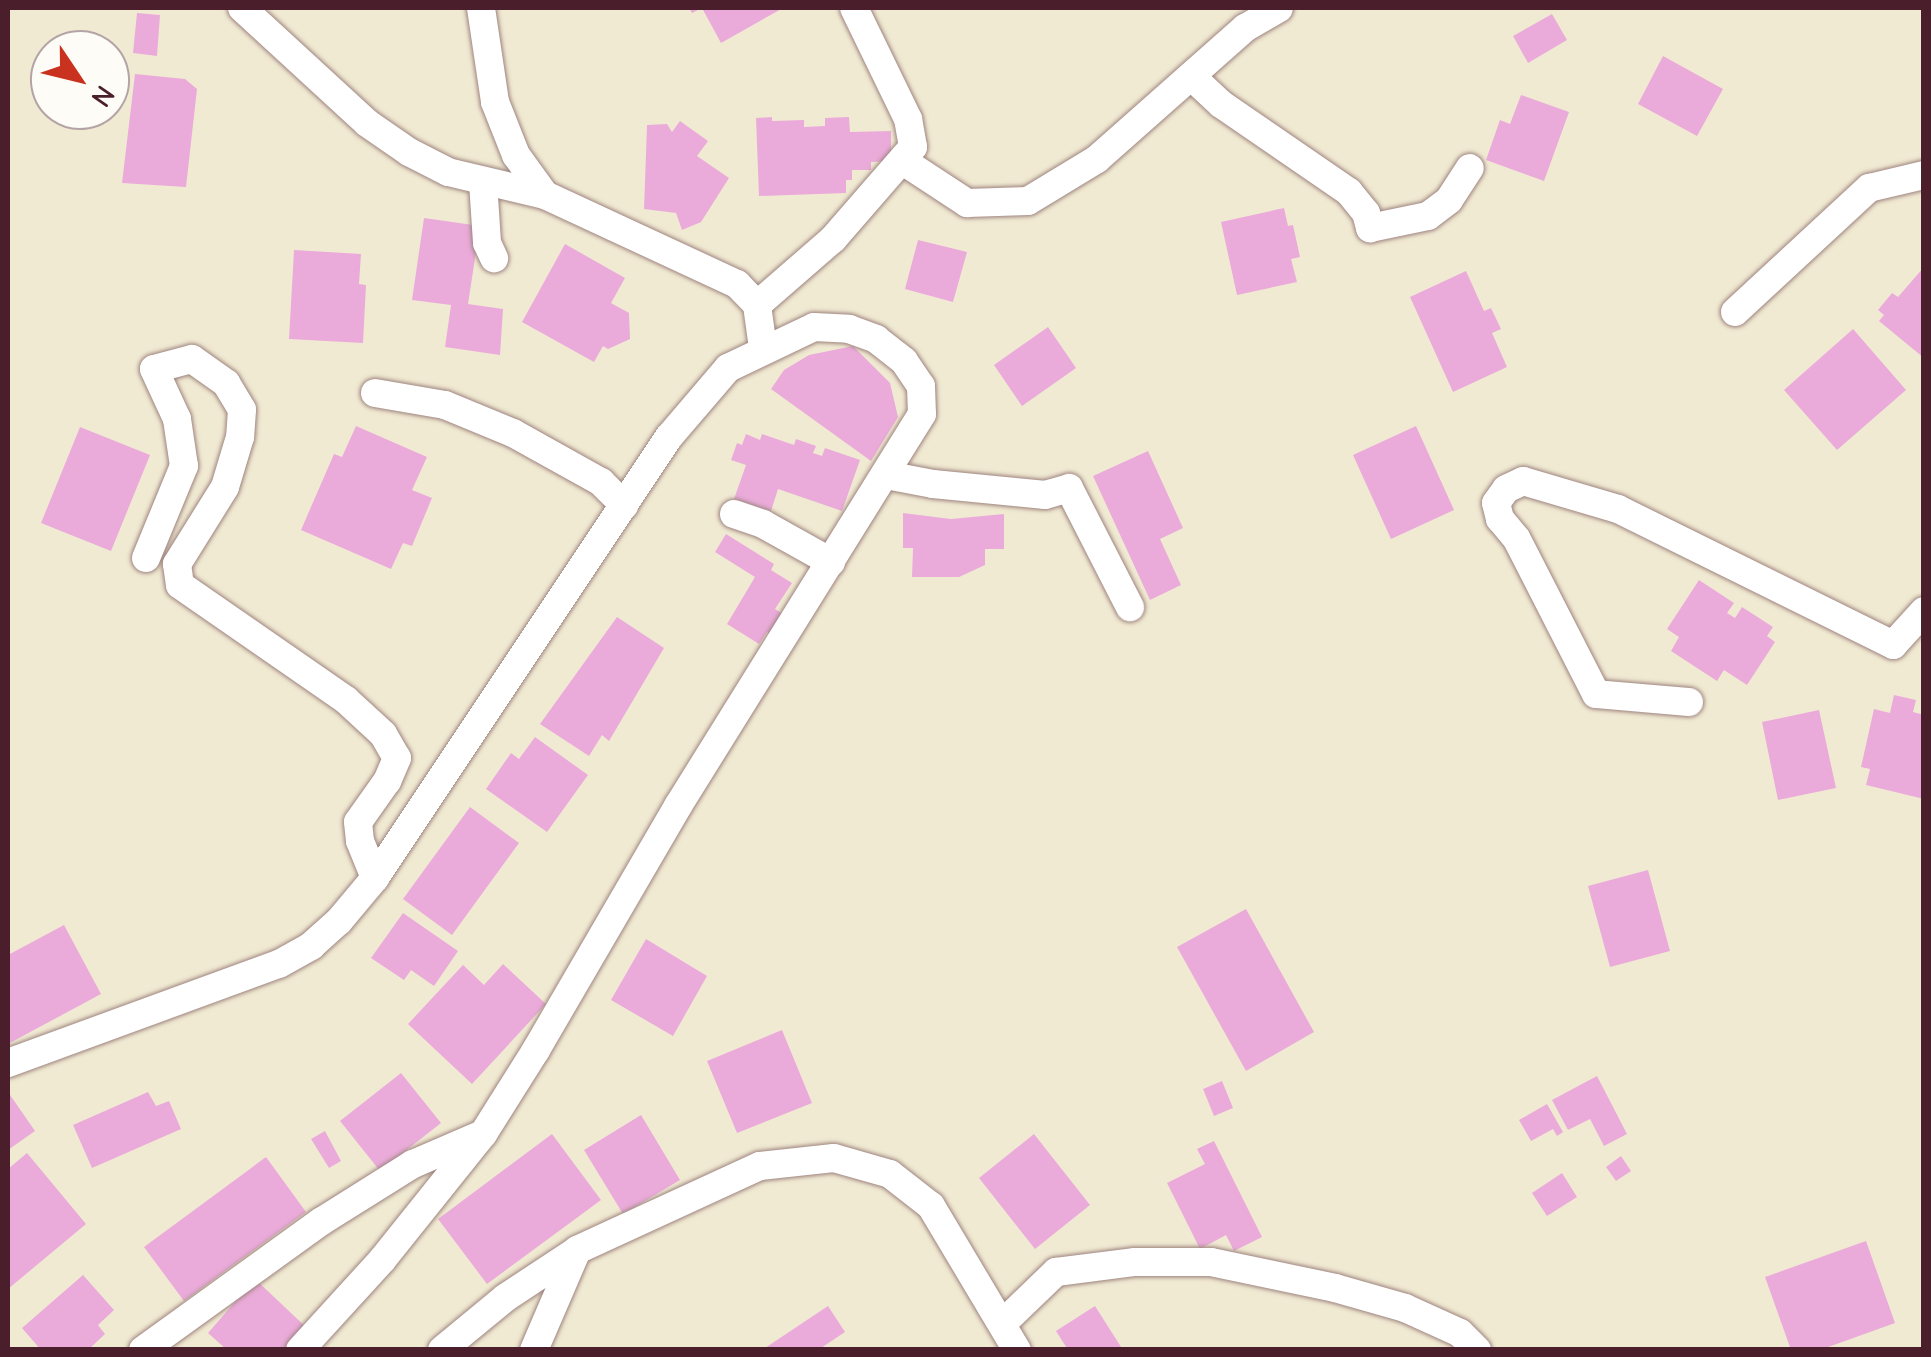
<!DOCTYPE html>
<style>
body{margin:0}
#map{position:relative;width:1931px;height:1357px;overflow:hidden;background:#f1ead3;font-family:"Comic Neue",sans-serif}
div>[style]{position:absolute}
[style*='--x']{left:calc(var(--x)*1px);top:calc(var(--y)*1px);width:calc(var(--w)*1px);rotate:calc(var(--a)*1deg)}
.building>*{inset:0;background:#eaabda}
.roads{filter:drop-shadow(0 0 2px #9e847f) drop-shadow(0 0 2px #9e847f)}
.street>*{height:28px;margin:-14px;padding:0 14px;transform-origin:14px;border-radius:14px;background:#fff}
span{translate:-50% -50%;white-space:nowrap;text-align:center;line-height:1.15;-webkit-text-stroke:9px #fdfcf7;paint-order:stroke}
.frame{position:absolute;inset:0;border:10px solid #4a1f2b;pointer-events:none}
.north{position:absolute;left:30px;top:30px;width:100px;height:100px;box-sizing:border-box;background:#fdfcf7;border:2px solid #b5a4a5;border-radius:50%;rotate:125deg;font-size:28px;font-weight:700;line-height:40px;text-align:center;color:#4a1f2b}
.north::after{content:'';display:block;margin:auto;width:35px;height:45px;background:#c8321e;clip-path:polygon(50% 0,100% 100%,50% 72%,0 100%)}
</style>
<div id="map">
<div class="building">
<i style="clip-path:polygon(689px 8px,783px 8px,721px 43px,702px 8px,692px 13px)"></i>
<i style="clip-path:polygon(137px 13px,160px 15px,157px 56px,133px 53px)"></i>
<i style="clip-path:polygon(1552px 14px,1567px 40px,1528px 63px,1513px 36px)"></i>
<i style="clip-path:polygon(1663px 56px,1723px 89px,1697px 136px,1638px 104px)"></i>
<i style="clip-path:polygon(135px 74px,185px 79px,197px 89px,186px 187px,122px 183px)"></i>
<i style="clip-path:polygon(1521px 95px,1569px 112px,1544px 181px,1486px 160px,1500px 120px,1510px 124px)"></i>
<i style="clip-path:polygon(772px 117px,772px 121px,804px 120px,804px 127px,825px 126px,825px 118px,849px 117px,850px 132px,891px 131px,891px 161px,871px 162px,871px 170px,852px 170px,852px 180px,846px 180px,846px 193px,759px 196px,756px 118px)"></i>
<i style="clip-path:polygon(680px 121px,708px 141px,697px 156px,729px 178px,701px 222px,682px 230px,676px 213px,644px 209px,647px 125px,667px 124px,672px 132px)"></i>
<i style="clip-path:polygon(1284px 208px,1288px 226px,1293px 225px,1300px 257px,1291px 259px,1297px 282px,1237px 295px,1221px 222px)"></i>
<i style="clip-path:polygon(424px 218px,480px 226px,468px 304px,503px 309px,500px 355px,445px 347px,451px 305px,412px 300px)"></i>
<i style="clip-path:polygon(918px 240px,967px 252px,953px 302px,905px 289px)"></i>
<i style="clip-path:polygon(565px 244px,625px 278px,611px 303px,629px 313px,630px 339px,608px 349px,603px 346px,594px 362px,522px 322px)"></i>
<i style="clip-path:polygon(294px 250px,361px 254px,359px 284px,366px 285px,363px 343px,289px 339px)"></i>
<i style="clip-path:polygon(1924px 267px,1924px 358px,1879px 321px,1884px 315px,1878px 310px,1892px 293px,1898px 297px)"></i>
<i style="clip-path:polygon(1466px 271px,1484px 311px,1491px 308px,1501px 329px,1492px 333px,1507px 367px,1453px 392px,1410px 297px)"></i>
<i style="clip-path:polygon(1048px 327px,1076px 368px,1022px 406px,994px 365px)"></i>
<i style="clip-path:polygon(1853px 329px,1906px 390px,1837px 450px,1784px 390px)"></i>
<i style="clip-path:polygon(853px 346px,890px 383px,898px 417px,871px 461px,771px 389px,784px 370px,809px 355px)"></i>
<i style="clip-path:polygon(356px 426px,427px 457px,412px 490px,432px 498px,412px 546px,403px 543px,391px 569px,301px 530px,334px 454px,342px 457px)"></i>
<i style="clip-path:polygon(1416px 426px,1454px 510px,1391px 539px,1353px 455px)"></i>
<i style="clip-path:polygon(80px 427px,150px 455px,111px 551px,41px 523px)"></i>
<i style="clip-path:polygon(746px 434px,760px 440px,762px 434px,794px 445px,796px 439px,816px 446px,813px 453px,822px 456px,825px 448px,860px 460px,842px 511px,778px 489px,771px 511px,734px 499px,746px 465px,731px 460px,737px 443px,742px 445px)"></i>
<i style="clip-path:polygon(1148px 451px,1183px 528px,1160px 539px,1181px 585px,1150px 600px,1093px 476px)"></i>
<i style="clip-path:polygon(903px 513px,951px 519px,1004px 514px,1004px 549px,985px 549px,985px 565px,959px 577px,912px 577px,913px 548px,903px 548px)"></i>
<i style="clip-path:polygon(726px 534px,774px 564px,771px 570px,792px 583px,775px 609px,786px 616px,774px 636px,767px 632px,759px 644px,727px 624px,755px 577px,715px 552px)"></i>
<i style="clip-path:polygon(1699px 580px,1734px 603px,1727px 613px,1735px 618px,1742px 607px,1773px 627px,1767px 636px,1775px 642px,1747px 685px,1724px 670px,1717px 681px,1671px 651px,1679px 637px,1667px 629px)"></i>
<i style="clip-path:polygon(617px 617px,664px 648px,609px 741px,602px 735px,589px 756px,540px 724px)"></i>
<i style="clip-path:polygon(1894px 695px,1916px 700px,1913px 712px,1924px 715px,1924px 799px,1866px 785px,1870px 769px,1861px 767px,1874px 709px,1890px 713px)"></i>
<i style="clip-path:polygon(1819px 710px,1836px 788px,1778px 800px,1762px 722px)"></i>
<i style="clip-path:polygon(535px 737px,588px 775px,547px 832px,486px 789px,511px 753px,519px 759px)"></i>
<i style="clip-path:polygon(470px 807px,519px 843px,452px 935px,403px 899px)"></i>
<i style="clip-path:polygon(1648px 870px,1670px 951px,1610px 967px,1588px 886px)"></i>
<i style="clip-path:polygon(1246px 909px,1314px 1032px,1246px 1071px,1177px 947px)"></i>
<i style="clip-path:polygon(403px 913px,458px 951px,434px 986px,411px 970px,404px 980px,371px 958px)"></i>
<i style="clip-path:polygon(64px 925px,101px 994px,8px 1044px,8px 955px)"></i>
<i style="clip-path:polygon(646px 939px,707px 976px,673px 1036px,611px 1000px)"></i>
<i style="clip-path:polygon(503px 964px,546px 1004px,472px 1084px,408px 1024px,463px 965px,484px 985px)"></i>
<i style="clip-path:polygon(782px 1030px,812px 1103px,737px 1133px,707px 1061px)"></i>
<i style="clip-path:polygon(401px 1073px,441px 1123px,380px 1171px,340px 1121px)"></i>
<i style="clip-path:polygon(1597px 1076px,1627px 1134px,1604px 1146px,1590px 1119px,1568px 1130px,1552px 1100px)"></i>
<i style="clip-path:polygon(1222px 1081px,1233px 1108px,1214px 1116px,1203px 1089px)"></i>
<i style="clip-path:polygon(8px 1092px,35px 1131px,8px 1150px)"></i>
<i style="clip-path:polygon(148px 1092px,156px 1106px,169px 1101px,181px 1129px,92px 1168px,73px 1125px)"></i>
<i style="clip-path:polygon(1547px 1104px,1563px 1132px,1557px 1136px,1553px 1129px,1531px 1141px,1519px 1120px)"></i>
<i style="clip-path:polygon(641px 1115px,680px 1180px,623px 1214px,584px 1150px)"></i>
<i style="clip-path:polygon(325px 1131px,341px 1161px,329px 1168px,311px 1139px)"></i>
<i style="clip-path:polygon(552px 1134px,601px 1200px,487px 1284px,438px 1219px)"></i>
<i style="clip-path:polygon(1034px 1134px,1090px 1205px,1035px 1249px,979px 1178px)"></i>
<i style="clip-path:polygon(1214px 1141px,1262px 1237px,1234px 1251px,1226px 1235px,1200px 1249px,1167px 1183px,1205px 1164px,1197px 1149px)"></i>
<i style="clip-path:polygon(27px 1153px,86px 1224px,8px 1289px,8px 1169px)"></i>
<i style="clip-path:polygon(1621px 1156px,1631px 1171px,1616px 1181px,1606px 1167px)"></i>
<i style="clip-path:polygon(266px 1157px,306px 1212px,184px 1301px,144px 1247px)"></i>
<i style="clip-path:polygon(1562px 1173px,1577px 1197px,1547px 1216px,1532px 1193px)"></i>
<i style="clip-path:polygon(1866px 1241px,1895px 1323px,1820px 1350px,1791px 1350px,1765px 1277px)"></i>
<i style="clip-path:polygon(83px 1275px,114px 1310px,98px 1325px,105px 1334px,88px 1350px,41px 1350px,22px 1328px)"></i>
<i style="clip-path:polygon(255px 1279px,309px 1330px,292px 1350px,227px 1350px,208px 1333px)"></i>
<i style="clip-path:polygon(828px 1306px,845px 1332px,818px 1350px,762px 1350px)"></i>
<i style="clip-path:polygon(1095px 1306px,1123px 1350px,1068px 1350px,1056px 1331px)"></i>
</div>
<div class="roads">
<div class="street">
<i style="--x:242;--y:8;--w:170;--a:42.6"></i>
<i style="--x:367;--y:123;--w:51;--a:34.6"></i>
<i style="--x:409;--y:152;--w:44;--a:27.1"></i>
<i style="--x:448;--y:172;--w:100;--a:13.3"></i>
<i style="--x:545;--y:195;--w:212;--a:24.9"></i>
<i style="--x:737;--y:284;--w:29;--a:46"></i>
<i style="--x:757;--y:305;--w:43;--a:82.1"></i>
<i style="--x:481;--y:8;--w:95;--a:81.5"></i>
<i style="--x:495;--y:102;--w:57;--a:68.4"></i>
<i style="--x:516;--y:155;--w:49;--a:54.1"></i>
<i style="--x:1191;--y:76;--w:41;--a:43"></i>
<i style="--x:1221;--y:104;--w:155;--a:34.5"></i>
<i style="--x:1349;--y:192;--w:27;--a:51"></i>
<i style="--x:1366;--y:213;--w:16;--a:75"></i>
<i style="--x:1370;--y:228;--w:59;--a:-11.7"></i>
<i style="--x:1428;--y:216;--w:26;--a:-37"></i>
<i style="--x:1449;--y:200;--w:38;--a:-57"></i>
<i style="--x:903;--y:161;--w:77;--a:33.3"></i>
<i style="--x:967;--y:203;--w:61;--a:-1.9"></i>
<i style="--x:1028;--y:201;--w:81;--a:-31.3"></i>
<i style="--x:1097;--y:159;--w:198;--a:-41.5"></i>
<i style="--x:1245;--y:28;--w:39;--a:-30"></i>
<i style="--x:483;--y:182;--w:61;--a:86.2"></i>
<i style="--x:487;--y:243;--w:17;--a:65"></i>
<i style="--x:757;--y:305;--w:101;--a:-41"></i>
<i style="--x:833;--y:239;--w:122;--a:-49"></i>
<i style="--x:913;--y:147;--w:28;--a:-100"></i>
<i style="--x:908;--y:119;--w:123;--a:-115.9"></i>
<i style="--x:1735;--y:312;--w:183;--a:-42.8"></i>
<i style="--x:1869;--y:188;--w:57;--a:-13.3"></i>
<i style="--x:375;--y:393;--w:71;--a:9.7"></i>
<i style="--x:445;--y:405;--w:74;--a:22.4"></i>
<i style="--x:513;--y:433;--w:101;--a:29.1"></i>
<i style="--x:601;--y:482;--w:33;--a:45"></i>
<i style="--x:886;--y:475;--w:48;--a:10.8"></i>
<i style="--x:933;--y:484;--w:113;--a:5.6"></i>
<i style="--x:1045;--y:495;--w:25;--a:-16"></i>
<i style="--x:1069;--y:488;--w:134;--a:62.9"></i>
<i style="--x:734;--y:514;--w:31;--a:19"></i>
<i style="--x:763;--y:524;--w:78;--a:29.2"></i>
<i style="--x:146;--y:558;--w:100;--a:-67.6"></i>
<i style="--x:184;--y:466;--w:48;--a:-98.5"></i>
<i style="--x:177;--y:419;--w:55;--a:-114.7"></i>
<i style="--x:154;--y:369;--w:39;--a:-15"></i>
<i style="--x:192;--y:359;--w:42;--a:35.2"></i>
<i style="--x:226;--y:383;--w:31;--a:59"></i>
<i style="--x:242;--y:410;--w:27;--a:94"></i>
<i style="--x:240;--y:437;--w:52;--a:106.7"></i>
<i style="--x:225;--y:487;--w:91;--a:121.9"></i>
<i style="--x:177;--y:564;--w:21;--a:82"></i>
<i style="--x:180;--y:585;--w:202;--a:34.7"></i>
<i style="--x:346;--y:700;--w:50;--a:42.6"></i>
<i style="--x:383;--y:734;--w:28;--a:60"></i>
<i style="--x:397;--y:758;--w:25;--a:113"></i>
<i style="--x:387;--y:781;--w:50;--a:125.3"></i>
<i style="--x:358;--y:822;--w:19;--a:84"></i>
<i style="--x:360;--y:841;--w:40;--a:68"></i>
<i style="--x:1689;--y:702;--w:93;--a:-175.1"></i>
<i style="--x:1596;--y:694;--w:175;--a:-117.1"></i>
<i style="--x:1516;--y:538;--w:25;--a:-130"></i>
<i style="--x:1500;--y:519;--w:16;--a:-104"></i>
<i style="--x:1496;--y:503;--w:17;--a:-54"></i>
<i style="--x:1506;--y:489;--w:19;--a:-25"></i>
<i style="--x:1523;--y:481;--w:99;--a:16.4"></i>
<i style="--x:1618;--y:509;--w:307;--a:26.3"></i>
<i style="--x:1893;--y:645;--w:46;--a:-47.6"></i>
<i style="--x:8;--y:1063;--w:289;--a:-20.1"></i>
<i style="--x:279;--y:964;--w:37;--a:-29"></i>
<i style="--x:311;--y:946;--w:38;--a:-42"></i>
<i style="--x:339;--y:921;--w:56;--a:-50.1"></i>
<i style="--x:375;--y:878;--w:530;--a:-56.31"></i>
<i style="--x:669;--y:437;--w:91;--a:-49.5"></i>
<i style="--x:728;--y:368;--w:95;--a:-25.5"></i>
<i style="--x:814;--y:327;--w:35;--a:3"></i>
<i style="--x:849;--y:329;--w:29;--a:20"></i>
<i style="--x:876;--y:339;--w:36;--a:38"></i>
<i style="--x:904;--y:361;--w:30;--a:56"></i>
<i style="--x:921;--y:386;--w:28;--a:88"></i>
<i style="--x:922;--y:414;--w:462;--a:121.9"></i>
<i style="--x:678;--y:806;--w:282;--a:120.2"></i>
<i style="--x:536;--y:1050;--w:99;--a:122.2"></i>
<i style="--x:483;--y:1134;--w:160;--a:128.7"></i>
<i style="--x:383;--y:1259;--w:123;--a:132.4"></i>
<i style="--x:1003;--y:1323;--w:74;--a:-43.9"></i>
<i style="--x:1056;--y:1272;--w:80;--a:-7.2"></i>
<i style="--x:1135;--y:1262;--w:76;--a:0"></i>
<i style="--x:1211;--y:1262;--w:127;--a:11.8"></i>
<i style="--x:1335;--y:1288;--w:73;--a:15.9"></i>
<i style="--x:1405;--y:1308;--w:60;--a:24.4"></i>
<i style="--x:1460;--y:1333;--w:24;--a:45"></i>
<i style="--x:143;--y:1350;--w:221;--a:-35.8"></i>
<i style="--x:322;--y:1221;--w:107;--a:-32.1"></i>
<i style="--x:413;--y:1164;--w:71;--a:-23.3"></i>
<i style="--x:442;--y:1350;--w:82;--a:-39.5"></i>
<i style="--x:505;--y:1298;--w:85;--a:-33.5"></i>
<i style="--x:534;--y:1350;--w:109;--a:-66.7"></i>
<i style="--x:577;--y:1250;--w:201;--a:-24.7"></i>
<i style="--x:760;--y:1166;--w:74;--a:-6.2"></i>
<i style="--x:834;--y:1158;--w:58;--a:15.9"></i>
<i style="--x:890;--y:1174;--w:52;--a:38"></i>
<i style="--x:931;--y:1206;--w:168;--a:59.2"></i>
</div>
</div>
<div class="frame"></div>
<div class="north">N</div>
</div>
